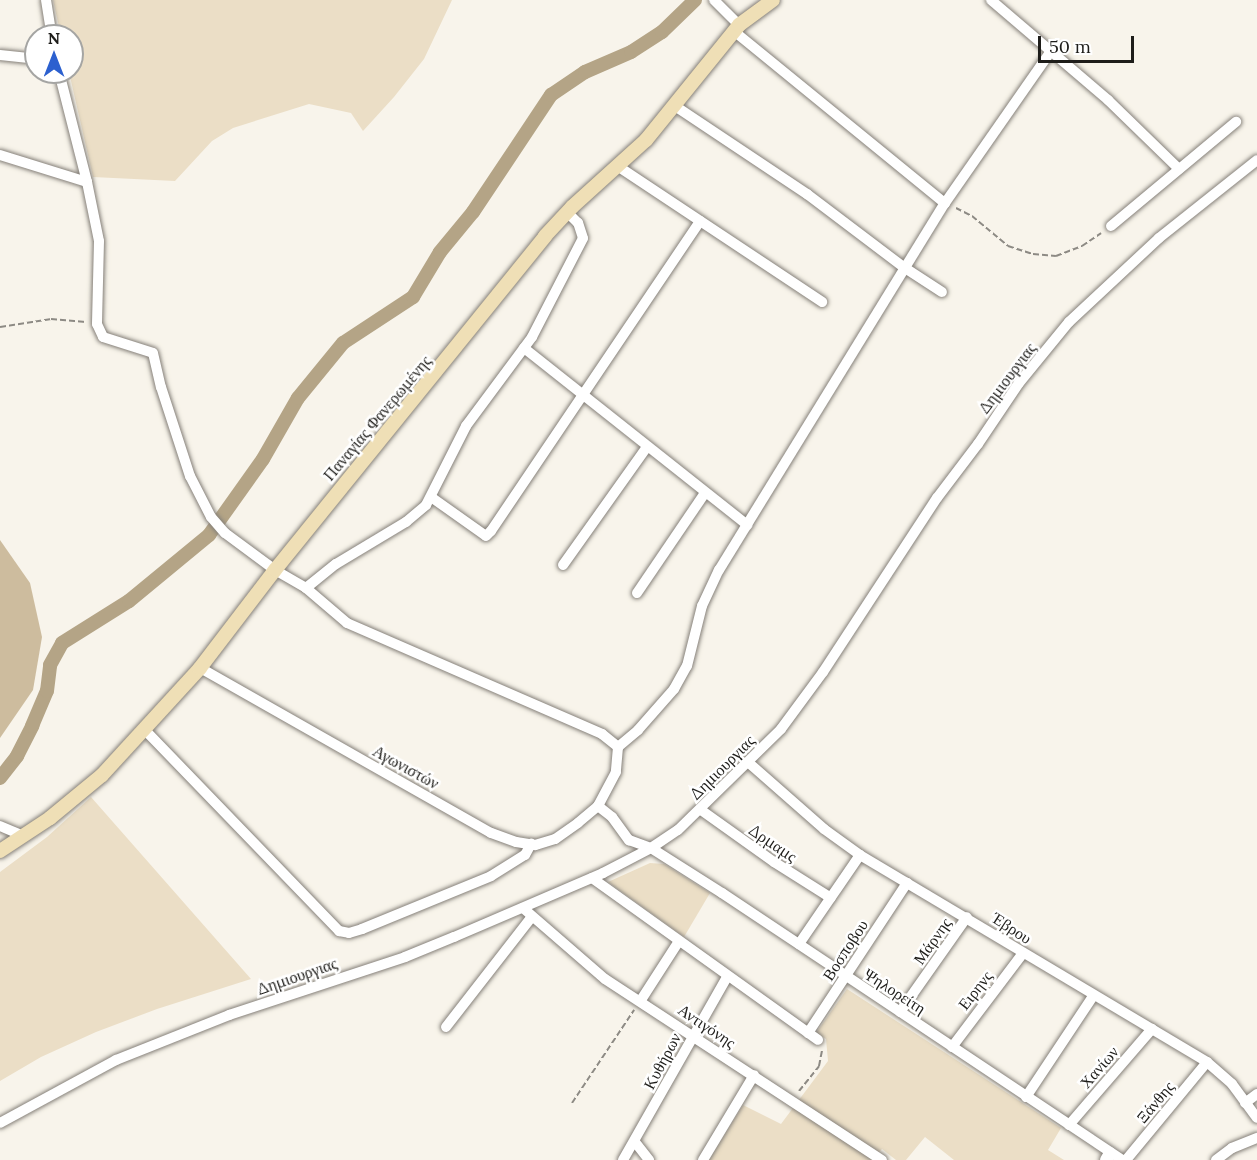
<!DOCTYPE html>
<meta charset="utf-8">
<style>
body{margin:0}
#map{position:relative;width:1257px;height:1160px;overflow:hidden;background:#f8f4eb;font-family:Lora,serif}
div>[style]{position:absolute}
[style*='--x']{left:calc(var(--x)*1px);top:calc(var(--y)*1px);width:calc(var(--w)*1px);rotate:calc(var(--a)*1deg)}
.green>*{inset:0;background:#ebdec6}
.forest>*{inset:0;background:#cdbc9e}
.canal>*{height:14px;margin:-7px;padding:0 7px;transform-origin:7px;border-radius:7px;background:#b4a486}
.path>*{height:2px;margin-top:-1px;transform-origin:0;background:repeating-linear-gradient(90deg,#8d8a84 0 6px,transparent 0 9px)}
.roads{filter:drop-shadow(0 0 2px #858079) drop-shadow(0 0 2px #858079)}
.minor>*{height:10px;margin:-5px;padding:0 5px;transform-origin:5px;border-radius:5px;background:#fff}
.tertiary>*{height:12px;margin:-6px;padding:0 6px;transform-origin:6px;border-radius:6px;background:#fff}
.secondary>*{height:14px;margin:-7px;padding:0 7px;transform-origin:7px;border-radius:7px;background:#efdfb6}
span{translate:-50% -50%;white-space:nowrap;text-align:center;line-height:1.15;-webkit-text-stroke:5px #fff;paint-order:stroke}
.street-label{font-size:16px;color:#1e1d1a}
.north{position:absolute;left:24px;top:24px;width:60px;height:60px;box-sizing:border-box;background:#fff;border:2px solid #a5a5a3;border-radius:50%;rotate:0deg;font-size:16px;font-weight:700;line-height:24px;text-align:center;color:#1e1d1a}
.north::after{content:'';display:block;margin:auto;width:21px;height:27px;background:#2c60cf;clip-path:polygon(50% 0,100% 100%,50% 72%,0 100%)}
.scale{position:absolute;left:1038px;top:36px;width:96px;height:27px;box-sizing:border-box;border:3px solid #1e1d1a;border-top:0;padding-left:8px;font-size:18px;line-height:21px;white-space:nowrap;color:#1e1d1a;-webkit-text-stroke:4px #fff;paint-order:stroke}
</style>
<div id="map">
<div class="green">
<i style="clip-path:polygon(53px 0,452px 0,424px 59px,394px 97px,363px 131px,351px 113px,309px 104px,233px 128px,212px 141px,175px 181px,93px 177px,69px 72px,72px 72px,72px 36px,61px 36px)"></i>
<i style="clip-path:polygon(91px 797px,251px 979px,157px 1009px,96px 1032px,41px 1057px,0 1081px,0 872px,47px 837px)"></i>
<i style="clip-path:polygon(650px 863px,664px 864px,710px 893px,684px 937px,608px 882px)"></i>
<i style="clip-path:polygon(847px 989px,1061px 1128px,1048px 1150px,1064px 1160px,954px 1160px,925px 1137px,906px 1160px,896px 1160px,882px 1149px,872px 1160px,709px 1160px,743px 1105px,781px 1124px,828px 1061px,826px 1039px,816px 1033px)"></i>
</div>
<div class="forest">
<i style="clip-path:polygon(0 540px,30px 583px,42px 637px,33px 690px,0 738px)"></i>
</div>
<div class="canal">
<i style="--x:0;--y:778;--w:28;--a:-52"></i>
<i style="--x:17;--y:756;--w:34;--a:-63"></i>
<i style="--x:32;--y:726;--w:38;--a:-67"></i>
<i style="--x:47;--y:691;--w:26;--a:-83"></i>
<i style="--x:50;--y:665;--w:25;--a:-61"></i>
<i style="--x:62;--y:643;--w:79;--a:-32.1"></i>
<i style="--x:129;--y:601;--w:104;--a:-39.5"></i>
<i style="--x:209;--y:535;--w:93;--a:-54.6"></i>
<i style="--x:263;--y:459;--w:70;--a:-60.2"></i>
<i style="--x:298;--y:398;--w:71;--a:-50.7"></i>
<i style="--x:343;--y:343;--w:84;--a:-33.3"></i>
<i style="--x:413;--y:297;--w:52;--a:-59"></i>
<i style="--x:440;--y:252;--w:52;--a:-50.5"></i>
<i style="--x:473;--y:212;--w:141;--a:-56.3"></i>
<i style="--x:551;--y:95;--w:41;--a:-34.1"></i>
<i style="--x:585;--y:72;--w:50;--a:-23.5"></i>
<i style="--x:631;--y:52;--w:37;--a:-33"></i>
<i style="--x:662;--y:32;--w:46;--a:-44.1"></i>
</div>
<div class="path">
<i style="--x:956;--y:208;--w:18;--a:27"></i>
<i style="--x:972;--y:216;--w:47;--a:39.8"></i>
<i style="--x:1008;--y:246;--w:26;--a:18"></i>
<i style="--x:1033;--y:254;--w:23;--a:5"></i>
<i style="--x:1056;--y:256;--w:28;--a:-21"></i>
<i style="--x:1082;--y:246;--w:23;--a:-34"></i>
<i style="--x:0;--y:327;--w:52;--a:-8.9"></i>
<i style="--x:51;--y:319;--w:35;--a:5"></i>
<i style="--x:799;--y:1091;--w:32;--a:-51"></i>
<i style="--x:819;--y:1066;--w:16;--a:-79"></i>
<i style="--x:572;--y:1103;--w:112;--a:-56.3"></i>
</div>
<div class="roads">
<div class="minor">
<i style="--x:46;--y:0;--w:36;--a:81"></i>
<i style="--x:714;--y:0;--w:35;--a:45"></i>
<i style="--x:991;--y:0;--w:154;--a:40.5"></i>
<i style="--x:1108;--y:100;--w:99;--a:44.2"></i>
<i style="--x:735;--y:32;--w:271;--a:39.2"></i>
<i style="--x:0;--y:55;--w:36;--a:6"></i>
<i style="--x:59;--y:72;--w:114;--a:75.7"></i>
<i style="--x:87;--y:182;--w:60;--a:78.5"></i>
<i style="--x:99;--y:241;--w:83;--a:91.4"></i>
<i style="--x:97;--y:324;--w:14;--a:65"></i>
<i style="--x:103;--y:337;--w:52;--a:17.7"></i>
<i style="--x:153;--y:353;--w:35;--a:77"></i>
<i style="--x:161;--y:387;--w:94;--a:72"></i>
<i style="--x:190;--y:476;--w:46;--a:62.9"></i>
<i style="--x:211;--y:517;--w:21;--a:49"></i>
<i style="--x:225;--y:533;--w:62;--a:36.5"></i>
<i style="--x:275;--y:570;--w:36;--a:30"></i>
<i style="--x:306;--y:588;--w:54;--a:40.5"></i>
<i style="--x:347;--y:623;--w:278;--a:23.5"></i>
<i style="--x:602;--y:734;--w:21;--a:39"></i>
<i style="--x:618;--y:747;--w:25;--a:95"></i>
<i style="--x:616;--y:772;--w:38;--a:118"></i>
<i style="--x:598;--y:806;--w:26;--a:140"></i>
<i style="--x:578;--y:823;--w:28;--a:145"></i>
<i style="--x:555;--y:839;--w:21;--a:163"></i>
<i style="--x:535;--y:845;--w:19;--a:-171"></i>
<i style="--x:516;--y:842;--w:27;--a:-160"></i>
<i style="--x:491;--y:833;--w:335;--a:-150.4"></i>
<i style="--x:675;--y:106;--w:159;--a:33.7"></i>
<i style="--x:807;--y:194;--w:123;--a:37.1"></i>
<i style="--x:905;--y:268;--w:44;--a:33"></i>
<i style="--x:0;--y:155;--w:91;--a:17.2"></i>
<i style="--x:619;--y:167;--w:244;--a:33.6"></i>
<i style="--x:1111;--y:226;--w:163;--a:-39.8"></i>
<i style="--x:524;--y:348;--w:285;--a:38.4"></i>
<i style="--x:431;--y:497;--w:67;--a:35.3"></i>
<i style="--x:486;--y:536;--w:7;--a:-45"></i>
<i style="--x:491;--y:531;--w:374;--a:-56"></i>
<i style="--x:563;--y:565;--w:145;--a:-54.6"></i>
<i style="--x:306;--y:588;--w:38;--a:-39"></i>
<i style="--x:336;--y:564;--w:82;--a:-31"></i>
<i style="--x:406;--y:522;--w:26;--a:-40"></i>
<i style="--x:426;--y:505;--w:89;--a:-63.1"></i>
<i style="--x:466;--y:426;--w:111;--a:-53.4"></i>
<i style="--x:532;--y:337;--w:111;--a:-62.7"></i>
<i style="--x:583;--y:238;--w:16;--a:-108"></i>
<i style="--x:578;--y:223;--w:16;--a:-135"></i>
<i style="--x:637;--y:593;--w:121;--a:-55.8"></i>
<i style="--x:144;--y:729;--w:281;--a:46"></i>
<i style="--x:339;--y:931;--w:10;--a:11"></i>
<i style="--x:349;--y:933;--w:14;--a:-17"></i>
<i style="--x:362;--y:929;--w:139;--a:-22.3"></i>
<i style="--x:491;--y:876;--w:40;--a:-32"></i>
<i style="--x:525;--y:855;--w:13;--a:-61"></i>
<i style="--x:618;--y:747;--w:26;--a:-40"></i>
<i style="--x:638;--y:730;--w:55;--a:-48.7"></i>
<i style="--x:674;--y:689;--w:26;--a:-61"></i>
<i style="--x:687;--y:666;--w:62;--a:-76"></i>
<i style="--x:702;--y:606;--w:40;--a:-65"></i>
<i style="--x:719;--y:570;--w:431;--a:-58.4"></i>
<i style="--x:945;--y:203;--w:185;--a:-55.1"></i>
<i style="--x:749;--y:763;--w:100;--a:41.3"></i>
<i style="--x:824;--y:829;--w:44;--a:35.8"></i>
<i style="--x:860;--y:855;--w:404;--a:30.8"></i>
<i style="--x:1207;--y:1062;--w:33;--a:41"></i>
<i style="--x:1232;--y:1084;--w:42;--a:53.7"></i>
<i style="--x:598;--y:806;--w:18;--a:38"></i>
<i style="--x:612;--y:817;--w:29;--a:54"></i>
<i style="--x:629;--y:840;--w:23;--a:20"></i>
<i style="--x:651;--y:848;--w:84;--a:32.4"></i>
<i style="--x:722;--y:893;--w:481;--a:33.7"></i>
<i style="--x:701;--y:810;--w:90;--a:35.5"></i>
<i style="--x:774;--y:862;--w:67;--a:32.3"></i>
<i style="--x:0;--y:826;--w:26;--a:23"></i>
<i style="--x:592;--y:878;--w:278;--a:35.6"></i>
<i style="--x:523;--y:908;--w:108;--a:40.9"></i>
<i style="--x:605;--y:979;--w:331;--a:33.2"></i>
<i style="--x:799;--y:944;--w:108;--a:-55.6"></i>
<i style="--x:641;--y:1000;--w:70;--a:-57.2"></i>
<i style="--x:900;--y:1012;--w:116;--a:-54.8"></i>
<i style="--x:446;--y:1027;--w:138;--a:-52.1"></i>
<i style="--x:808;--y:1033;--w:180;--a:-56.6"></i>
<i style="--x:952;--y:1047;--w:118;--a:-52.9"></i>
<i style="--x:1026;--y:1097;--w:121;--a:-56.4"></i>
<i style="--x:1245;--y:1103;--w:15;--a:-37"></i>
<i style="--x:0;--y:1123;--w:132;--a:-28.5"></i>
<i style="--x:116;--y:1060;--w:122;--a:-21.7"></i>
<i style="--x:229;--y:1015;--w:185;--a:-18.2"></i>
<i style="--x:405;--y:957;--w:53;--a:-22.2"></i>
<i style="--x:454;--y:937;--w:162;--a:-23.2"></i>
<i style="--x:603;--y:873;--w:54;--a:-27.5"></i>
<i style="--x:651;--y:848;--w:32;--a:-34"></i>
<i style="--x:678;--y:830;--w:144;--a:-44.4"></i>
<i style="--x:781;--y:729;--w:71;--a:-53.6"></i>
<i style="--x:823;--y:672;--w:208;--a:-56.8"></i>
<i style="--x:937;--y:498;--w:68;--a:-52.8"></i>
<i style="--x:978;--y:444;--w:73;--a:-56.1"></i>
<i style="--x:1019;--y:383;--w:79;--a:-50.7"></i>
<i style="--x:1069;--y:322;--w:123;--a:-43"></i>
<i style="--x:1159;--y:238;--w:125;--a:-38.5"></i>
<i style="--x:1069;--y:1125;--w:127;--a:-49.2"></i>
<i style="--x:635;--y:1142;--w:23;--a:52"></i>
<i style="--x:623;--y:1160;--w:210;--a:-60.4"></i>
<i style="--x:703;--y:1160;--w:99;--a:-59"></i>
<i style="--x:1126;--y:1160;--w:127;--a:-50.4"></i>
<i style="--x:1216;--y:1160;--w:20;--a:-37"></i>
<i style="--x:1232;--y:1148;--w:27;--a:-22"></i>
</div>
<div class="tertiary">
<i style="--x:1106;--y:1160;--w:8;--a:-60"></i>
</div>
<div class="secondary">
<i style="--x:0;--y:851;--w:60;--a:-33.4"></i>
<i style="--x:50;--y:818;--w:67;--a:-39.6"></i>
<i style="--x:102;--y:775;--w:145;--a:-47.5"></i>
<i style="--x:200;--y:668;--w:123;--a:-52.6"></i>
<i style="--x:275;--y:570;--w:429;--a:-51"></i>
<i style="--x:545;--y:236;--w:40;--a:-47"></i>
<i style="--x:572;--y:207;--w:100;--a:-42.2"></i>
<i style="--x:646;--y:140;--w:148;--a:-51"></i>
<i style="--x:739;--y:25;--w:42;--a:-36.3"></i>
</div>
</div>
<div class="street-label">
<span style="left:1007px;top:378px;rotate:-53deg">Δημιουργιας</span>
<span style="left:377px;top:418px;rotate:-50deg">Παναγίας Φανερωμένης</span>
<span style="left:406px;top:767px;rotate:29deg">Αγωνιστών</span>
<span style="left:722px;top:767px;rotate:-45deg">Δημιουργιας</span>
<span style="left:773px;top:843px;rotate:34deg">Δρμαμς</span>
<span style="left:1012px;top:928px;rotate:33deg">Έβρου</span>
<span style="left:932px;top:941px;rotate:-55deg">Μάρνης</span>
<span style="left:845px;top:950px;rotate:-57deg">Βοσποβου</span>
<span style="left:297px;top:976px;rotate:-19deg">Δημιουργιας</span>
<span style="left:975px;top:990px;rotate:-52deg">Ειρηνς</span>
<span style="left:895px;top:991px;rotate:33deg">Ψηλορείτη</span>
<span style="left:707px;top:1026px;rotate:34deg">Αντιγόνης</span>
<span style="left:662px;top:1061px;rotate:-62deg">Κυθήρων</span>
<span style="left:1099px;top:1067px;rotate:-49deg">Χανίων</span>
<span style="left:1155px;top:1102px;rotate:-50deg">Ξάνθης</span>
</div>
<div class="north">N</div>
<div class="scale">50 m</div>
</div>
